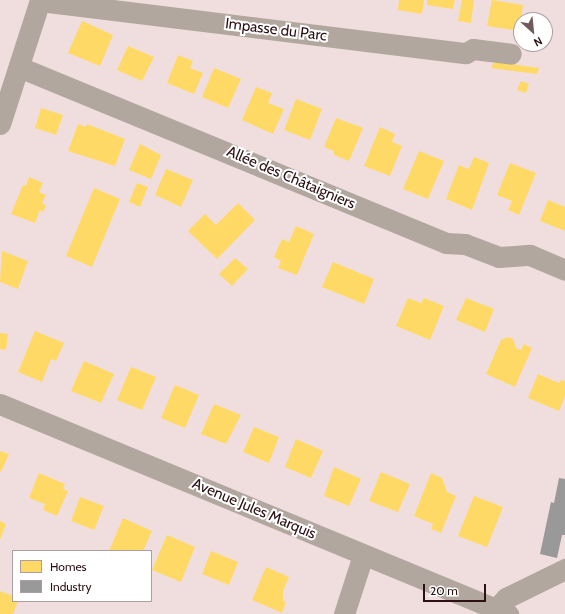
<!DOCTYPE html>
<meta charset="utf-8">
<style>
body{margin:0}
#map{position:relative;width:565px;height:614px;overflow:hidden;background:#f0dedf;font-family:Cabin,sans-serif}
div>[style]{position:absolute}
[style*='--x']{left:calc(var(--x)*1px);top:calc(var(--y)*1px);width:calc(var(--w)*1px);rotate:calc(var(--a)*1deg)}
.homes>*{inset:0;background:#ffd966}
.industry>*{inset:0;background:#999}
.minor>*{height:21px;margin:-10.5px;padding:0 10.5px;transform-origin:10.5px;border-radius:10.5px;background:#b2a79e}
span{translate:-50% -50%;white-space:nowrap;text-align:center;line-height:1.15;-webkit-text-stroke:4px #fff;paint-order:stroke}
.street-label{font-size:15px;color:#2c1014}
.legend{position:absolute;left:12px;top:550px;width:140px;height:52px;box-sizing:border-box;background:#fff;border:1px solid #ab9fa1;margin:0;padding:5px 7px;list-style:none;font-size:12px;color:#2c1014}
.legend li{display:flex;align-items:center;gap:8px;height:20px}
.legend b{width:20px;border:1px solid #ab9fa1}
.north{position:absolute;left:513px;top:12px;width:40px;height:40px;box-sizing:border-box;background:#fff;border:1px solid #ab9fa1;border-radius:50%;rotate:153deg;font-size:11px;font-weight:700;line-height:16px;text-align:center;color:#2c1014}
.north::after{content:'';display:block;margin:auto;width:14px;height:18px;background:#71585b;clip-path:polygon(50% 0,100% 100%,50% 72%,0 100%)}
.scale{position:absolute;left:423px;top:584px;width:63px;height:18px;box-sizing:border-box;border:2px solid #2c1014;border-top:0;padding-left:5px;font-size:12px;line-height:14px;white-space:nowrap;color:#2c1014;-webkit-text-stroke:3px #fff;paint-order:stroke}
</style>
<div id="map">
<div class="homes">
<i style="clip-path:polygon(399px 0,424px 0,422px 14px,398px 10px)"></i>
<i style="clip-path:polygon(427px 0,455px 0,453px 9px,427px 5px)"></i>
<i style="clip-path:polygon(462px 0,474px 0,471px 23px,458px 21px)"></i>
<i style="clip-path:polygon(492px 0,523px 5px,519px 31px,487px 26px)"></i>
<i style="clip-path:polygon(82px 21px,113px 35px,100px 66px,68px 53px)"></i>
<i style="clip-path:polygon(128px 46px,154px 57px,142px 81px,117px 70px)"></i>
<i style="clip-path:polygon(178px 55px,193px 61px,190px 68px,203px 73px,194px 94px,167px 83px)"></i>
<i style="clip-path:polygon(494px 62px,539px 68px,537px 74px,491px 68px)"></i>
<i style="clip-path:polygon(214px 68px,241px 79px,228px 108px,202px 97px)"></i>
<i style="clip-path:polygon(521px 81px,529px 84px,526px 93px,517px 90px)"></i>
<i style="clip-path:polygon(256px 87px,272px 93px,268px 103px,284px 109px,273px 134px,242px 120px)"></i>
<i style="clip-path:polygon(296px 99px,322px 109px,310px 140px,284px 130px)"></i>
<i style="clip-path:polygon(41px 108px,63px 115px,56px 135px,35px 128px)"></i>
<i style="clip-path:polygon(336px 118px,363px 128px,349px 161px,334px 155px,334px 151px,324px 147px)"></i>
<i style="clip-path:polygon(78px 124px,86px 127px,87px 124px,125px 139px,115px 166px,68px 151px)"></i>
<i style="clip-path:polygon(380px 127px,395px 134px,392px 142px,402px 146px,390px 176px,364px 166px)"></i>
<i style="clip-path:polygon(140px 144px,161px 155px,151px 179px,129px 170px)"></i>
<i style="clip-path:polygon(419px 151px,444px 161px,428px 199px,403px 189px)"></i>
<i style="clip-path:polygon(474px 157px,489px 163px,472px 210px,446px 199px,459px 165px,469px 169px)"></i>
<i style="clip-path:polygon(510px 163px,536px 173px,519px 215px,508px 210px,512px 201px,497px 195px)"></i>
<i style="clip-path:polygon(166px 169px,193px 180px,181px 207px,155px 195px)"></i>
<i style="clip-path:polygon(29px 177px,43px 183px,39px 192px,46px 195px,42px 203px,46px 206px,43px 212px,40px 210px,35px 223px,11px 214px,23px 185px,26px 186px)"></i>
<i style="clip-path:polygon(137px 183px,148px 187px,140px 207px,129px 202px)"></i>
<i style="clip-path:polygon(94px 188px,120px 199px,92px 267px,66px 256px)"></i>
<i style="clip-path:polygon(548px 200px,565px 207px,565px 231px,540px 221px)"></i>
<i style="clip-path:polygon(238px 203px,255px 220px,217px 259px,188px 231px,205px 214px,216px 225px)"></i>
<i style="clip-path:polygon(296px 226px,314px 234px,297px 275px,278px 268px,281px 261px,274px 257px,282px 239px,289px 242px)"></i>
<i style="clip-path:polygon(2px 251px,28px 261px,18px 289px,0 282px)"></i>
<i style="clip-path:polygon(235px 258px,248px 269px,232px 286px,219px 274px)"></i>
<i style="clip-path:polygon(333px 262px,374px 279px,364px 304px,322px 287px)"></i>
<i style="clip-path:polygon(408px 298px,421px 303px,424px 298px,444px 306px,430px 340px,396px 326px)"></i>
<i style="clip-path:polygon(466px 298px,494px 309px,485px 332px,456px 320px)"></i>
<i style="clip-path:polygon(35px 331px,64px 343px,56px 361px,51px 359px,42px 382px,18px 372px)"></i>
<i style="clip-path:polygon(0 333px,8px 334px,6px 350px,0 349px)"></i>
<i style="clip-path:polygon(508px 337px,513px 339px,516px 348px,521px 350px,524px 344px,532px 348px,515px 387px,486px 374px,501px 340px)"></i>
<i style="clip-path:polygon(84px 361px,114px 374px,101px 403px,71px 391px)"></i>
<i style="clip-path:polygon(131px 367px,156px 377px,142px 410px,117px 400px)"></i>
<i style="clip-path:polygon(538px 374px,559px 383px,561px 380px,565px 381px,565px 396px,559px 411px,528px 398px)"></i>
<i style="clip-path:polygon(175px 385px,199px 395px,185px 428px,161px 418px)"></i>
<i style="clip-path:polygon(214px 404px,241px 415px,226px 444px,201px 434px)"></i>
<i style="clip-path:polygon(254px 427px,279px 437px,269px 463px,243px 452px)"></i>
<i style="clip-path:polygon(296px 439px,323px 451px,311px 478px,285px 467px)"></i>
<i style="clip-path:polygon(0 451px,9px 454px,1px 472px,0 471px)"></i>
<i style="clip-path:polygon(334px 467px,361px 479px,349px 506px,324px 496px)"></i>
<i style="clip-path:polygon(381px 472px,410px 484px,398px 512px,369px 501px)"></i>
<i style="clip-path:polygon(39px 473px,65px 484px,63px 489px,68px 491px,57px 516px,43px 510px,45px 504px,29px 498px)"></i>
<i style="clip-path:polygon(431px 473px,442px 478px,447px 492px,456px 496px,441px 533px,431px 529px,433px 524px,414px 516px)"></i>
<i style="clip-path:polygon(474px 496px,503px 507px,487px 547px,458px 536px)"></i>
<i style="clip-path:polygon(80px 497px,104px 506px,94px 530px,71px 521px)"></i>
<i style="clip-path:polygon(123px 518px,152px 531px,143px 551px,109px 551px)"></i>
<i style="clip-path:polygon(0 521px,6px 524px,0 540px)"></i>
<i style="clip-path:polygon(167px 535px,195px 547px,181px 582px,152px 570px)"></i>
<i style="clip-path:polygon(211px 551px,238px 562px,229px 585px,202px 574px)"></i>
<i style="clip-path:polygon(266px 567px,289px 577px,283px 591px,283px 601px,286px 602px,282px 613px,252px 600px)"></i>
<i style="clip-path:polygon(0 591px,13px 596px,13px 601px,18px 601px,13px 614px,0 614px)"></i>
</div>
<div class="industry">
<i style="clip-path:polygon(559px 478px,565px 479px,565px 535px,562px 535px,557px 558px,540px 554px,551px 502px,554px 503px)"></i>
</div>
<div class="minor">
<i style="--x:40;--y:1;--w:429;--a:7"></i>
<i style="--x:466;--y:53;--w:8;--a:-30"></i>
<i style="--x:473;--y:49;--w:38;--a:7"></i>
<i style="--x:19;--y:67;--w:462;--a:22.4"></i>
<i style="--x:446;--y:243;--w:19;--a:3"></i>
<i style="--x:465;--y:244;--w:36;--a:21"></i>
<i style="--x:499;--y:257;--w:31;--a:-4"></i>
<i style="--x:530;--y:255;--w:38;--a:23"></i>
<i style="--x:0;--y:124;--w:130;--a:-72.1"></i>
<i style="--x:0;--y:404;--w:550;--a:22.46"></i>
<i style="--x:496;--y:609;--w:15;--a:-48"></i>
<i style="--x:506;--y:598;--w:66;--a:-26.2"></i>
<i style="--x:344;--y:614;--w:62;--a:-72.1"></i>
</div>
<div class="street-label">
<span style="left:276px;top:30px;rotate:7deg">Impasse du Parc</span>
<span style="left:291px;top:178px;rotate:23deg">Allée des Châtaigniers</span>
<span style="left:254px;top:509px;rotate:23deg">Avenue Jules Marquis</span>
</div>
<ul class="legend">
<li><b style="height:11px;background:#ffd966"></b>Homes</li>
<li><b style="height:11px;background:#999"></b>Industry</li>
</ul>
<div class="north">N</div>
<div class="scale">20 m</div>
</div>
